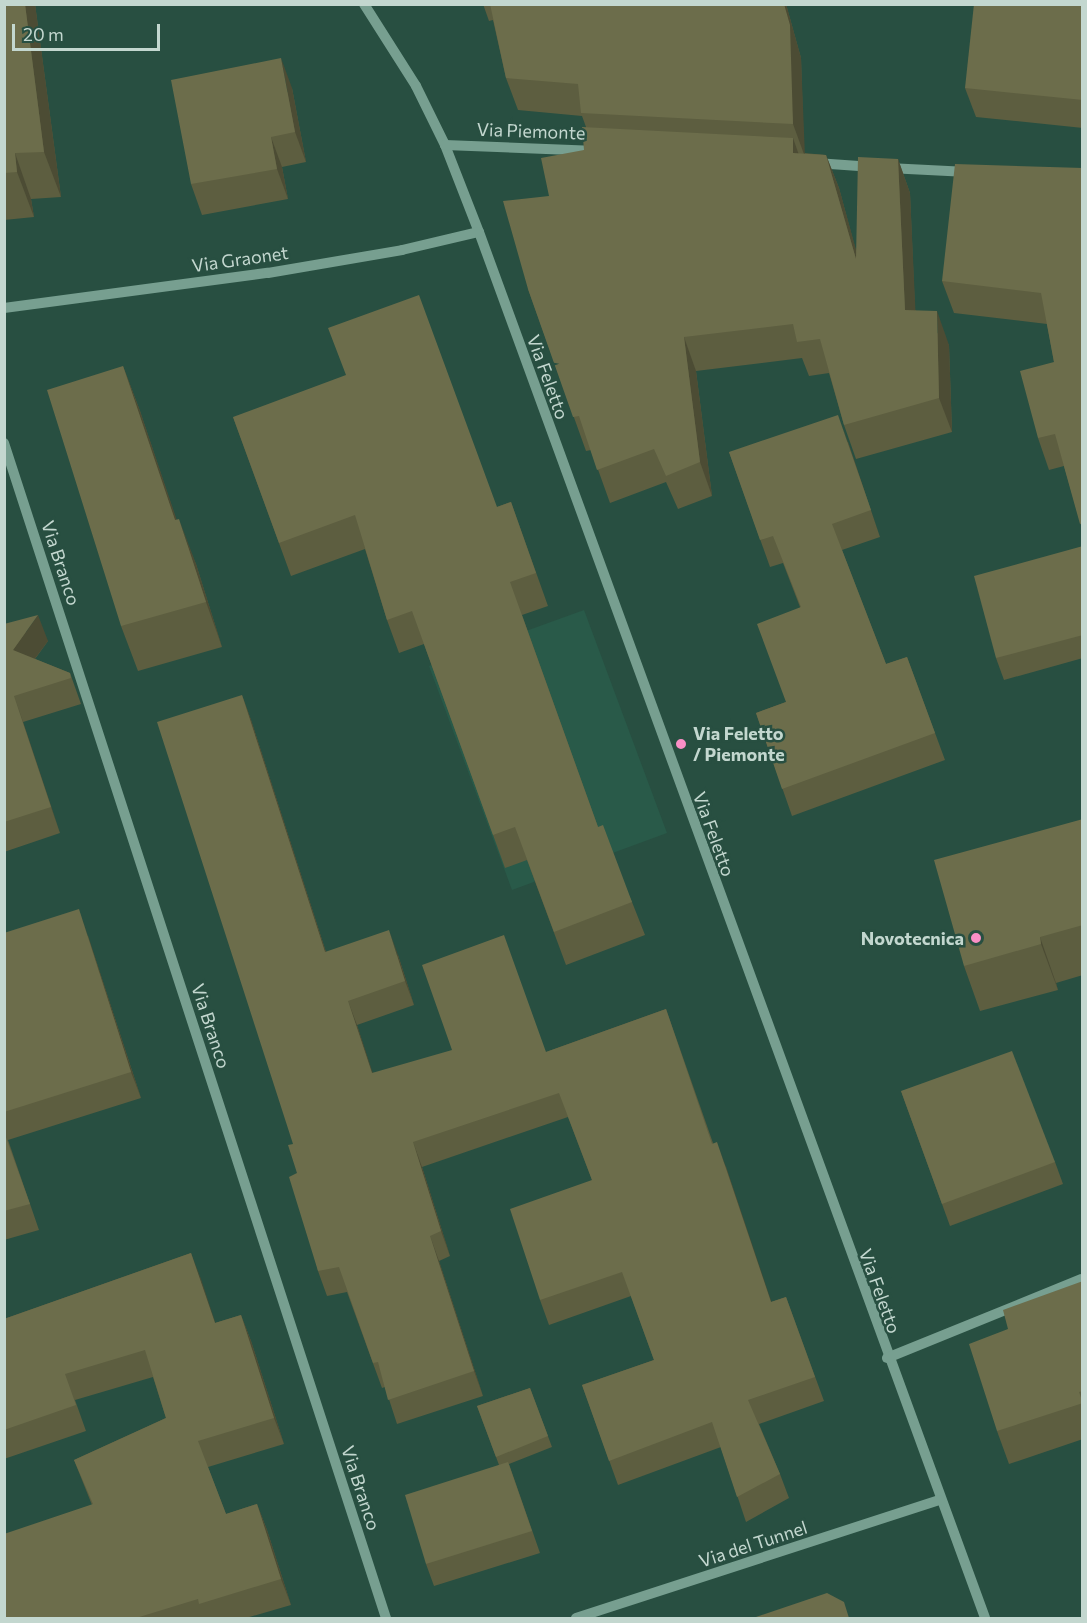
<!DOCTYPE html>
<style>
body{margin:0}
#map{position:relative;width:1087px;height:1623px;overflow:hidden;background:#284f41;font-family:Commissioner,sans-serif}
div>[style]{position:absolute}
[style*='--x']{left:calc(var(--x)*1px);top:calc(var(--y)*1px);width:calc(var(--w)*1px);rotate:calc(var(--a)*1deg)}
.built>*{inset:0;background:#295a49}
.minor>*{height:10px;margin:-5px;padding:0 5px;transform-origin:5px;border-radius:5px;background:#779f90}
.wall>*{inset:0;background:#5d5e40}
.shaded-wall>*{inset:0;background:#4c4c34}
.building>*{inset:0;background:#6c6d4b}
.dots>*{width:16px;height:16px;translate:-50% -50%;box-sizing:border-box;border:3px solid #284f41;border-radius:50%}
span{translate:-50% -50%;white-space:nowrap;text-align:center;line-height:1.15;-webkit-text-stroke:5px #284f41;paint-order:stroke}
.street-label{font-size:18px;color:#c3d7cf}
.poi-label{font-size:18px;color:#c3d7cf;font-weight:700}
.left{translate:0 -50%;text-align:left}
.right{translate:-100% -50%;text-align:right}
.frame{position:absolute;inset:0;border:6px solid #c3d7cf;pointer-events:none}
.scale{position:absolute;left:12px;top:24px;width:148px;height:27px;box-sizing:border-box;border:3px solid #c3d7cf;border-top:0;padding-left:8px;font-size:18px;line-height:21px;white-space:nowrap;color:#c3d7cf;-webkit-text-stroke:4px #284f41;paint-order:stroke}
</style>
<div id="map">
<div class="built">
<i style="clip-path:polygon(584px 610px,667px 833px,512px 890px,429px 666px)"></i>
</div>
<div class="minor">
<i style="--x:364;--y:4;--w:97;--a:57.6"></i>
<i style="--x:416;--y:86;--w:66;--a:63.8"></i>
<i style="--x:445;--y:145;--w:93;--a:68.7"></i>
<i style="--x:479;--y:232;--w:1475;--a:69.94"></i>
<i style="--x:445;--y:145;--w:152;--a:2.3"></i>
<i style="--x:816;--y:163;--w:57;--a:4"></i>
<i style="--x:888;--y:168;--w:80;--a:2.9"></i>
<i style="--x:4;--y:308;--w:266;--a:-7.6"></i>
<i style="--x:268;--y:273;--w:136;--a:-9.7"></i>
<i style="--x:402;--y:250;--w:79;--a:-13.2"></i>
<i style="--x:4;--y:443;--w:1236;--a:71.99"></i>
<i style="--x:887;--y:1358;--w:210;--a:-22.1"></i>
<i style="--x:576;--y:1618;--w:382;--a:-18"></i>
</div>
<div class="wall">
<i style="clip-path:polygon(4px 4px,35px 4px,61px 197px,31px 199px,34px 217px,4px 220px)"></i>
<i style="clip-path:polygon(483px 4px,786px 4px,801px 58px,804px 153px,826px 155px,839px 188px,856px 251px,898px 159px,910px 193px,915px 310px,949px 345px,952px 432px,856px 459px,844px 425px,829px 373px,809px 376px,802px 358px,696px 371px,712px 496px,678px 509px,666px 482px,610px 503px,591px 450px,586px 451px,528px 289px,549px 196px,584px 150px,586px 127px,582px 116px,518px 110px,506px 78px,493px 20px,489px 21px)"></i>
<i style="clip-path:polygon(1083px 4px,1083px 128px,976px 117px,965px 88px)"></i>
<i style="clip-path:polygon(292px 88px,306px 162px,282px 167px,288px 199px,202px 215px,191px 184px)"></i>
<i style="clip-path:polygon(1083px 168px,1083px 532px,1064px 466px,1049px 470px,1038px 438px,1054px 362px,1047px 324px,954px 313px,942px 281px)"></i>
<i style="clip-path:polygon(123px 366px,140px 411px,176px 519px,196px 564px,222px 647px,138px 671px,121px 626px)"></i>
<i style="clip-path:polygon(233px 417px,497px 507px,511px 502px,548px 606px,522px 615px,598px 827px,632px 902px,645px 935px,566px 965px,527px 860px,505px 868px,424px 644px,399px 653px,387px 620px,365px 549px,291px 576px)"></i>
<i style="clip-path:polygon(848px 442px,880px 537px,842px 550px,886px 664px,907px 657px,945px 760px,792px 816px,756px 713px,786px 702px,800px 607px,783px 563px,770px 567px,729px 452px)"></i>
<i style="clip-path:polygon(1083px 546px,1083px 658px,1004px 680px,996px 658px)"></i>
<i style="clip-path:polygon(4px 624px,48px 641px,35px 659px,70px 673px,81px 704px,23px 722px,60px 833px,4px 852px)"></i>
<i style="clip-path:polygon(242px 695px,251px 720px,326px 952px,398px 955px,414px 1005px,357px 1025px,372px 1073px,546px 1052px,666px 1009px,713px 1143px,726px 1167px,771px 1302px,786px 1297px,824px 1401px,759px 1424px,780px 1474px,789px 1498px,746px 1522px,721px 1447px,618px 1485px,582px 1385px,654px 1360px,631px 1296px,549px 1325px,540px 1300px,592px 1180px,568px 1117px,422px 1167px,450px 1256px,439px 1261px,483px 1396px,397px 1424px,385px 1387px,382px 1388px,347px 1292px,327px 1296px,318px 1271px,297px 1173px)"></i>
<i style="clip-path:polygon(1083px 819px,1083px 975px,1056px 983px,1058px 990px,980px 1011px,964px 966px)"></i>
<i style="clip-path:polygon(4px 933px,88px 936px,141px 1098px,8px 1140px,39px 1230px,4px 1240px)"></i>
<i style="clip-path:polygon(901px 1091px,1055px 1162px,1063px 1184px,950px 1226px)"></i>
<i style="clip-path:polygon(191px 1253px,215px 1323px,241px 1315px,251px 1341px,284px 1444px,208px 1467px,226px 1514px,257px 1504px,267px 1530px,291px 1605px,246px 1618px,4px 1618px,92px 1505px,74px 1460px,166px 1418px,153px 1377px,75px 1400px,86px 1431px,4px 1459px,4px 1319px)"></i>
<i style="clip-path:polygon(1083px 1281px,1083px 1439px,1009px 1464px,997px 1431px,1008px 1329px)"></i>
<i style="clip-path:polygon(530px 1388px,552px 1447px,509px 1464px,540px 1553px,434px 1586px,426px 1564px,499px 1465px,477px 1406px)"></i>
</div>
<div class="shaded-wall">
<i style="clip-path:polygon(25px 4px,35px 4px,61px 197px,44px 152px)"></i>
<i style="clip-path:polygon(784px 4px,786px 4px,801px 58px,805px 157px,793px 124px)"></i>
<i style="clip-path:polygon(281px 58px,292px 88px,306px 162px,295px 132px)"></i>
<i style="clip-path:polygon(271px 137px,282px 167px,288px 199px,277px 169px)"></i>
<i style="clip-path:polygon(793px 138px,805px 172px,793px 153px)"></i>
<i style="clip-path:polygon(15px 153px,31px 199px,34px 217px,17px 172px)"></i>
<i style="clip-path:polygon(826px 155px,839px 188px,868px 293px,856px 259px)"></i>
<i style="clip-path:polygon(898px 159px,910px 193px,917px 344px,905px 310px)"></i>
<i style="clip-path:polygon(937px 311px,949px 345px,952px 432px,939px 398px)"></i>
<i style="clip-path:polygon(684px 337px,696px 371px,712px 496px,700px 462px)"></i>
<i style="clip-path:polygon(123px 366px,140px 411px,192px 565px,175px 520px)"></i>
<i style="clip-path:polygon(838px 415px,848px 442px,880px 537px,871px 510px)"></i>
<i style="clip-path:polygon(179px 519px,196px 564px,222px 647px,206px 602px)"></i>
<i style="clip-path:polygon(38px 615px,48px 641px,22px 676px,13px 650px)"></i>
<i style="clip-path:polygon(242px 695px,251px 720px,334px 977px,325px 952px)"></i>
<i style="clip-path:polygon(14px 696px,23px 722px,60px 833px,51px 807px)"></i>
<i style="clip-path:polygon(79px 909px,88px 936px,141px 1098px,131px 1072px)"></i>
<i style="clip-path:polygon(389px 930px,398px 955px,414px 1005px,405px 981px)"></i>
<i style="clip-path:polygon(1040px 937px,1056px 983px,1058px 990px,1041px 944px)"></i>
<i style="clip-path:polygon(348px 1001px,357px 1025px,381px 1098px,372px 1073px)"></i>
<i style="clip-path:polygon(413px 1142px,422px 1167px,450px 1256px,441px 1231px)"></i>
<i style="clip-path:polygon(717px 1142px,726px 1167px,780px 1327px,771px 1302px)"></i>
<i style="clip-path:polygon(430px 1236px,439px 1261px,483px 1396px,474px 1371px)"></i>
<i style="clip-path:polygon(191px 1253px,201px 1279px,224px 1349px,215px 1323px)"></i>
<i style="clip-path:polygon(241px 1315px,251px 1341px,284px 1444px,274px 1418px)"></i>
<i style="clip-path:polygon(257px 1504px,267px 1530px,291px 1605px,281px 1579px)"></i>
</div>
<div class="building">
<i style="clip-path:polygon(4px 4px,25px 4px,44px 152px,15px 153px,17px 172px,4px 173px)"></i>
<i style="clip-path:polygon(490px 4px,784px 4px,790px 25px,793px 124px,581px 113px,578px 84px,506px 78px)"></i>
<i style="clip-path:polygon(974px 4px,1083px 4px,1083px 100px,965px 88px)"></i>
<i style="clip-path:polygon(281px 58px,295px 132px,271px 137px,277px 169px,191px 184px,171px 80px)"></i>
<i style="clip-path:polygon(582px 127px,793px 138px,793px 153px,826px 155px,856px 259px,858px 157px,898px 159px,905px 310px,937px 311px,939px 398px,844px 425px,820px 339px,797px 342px,793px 324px,684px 337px,700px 462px,666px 476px,654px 449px,597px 470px,579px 416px,573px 417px,528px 289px,503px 201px,549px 196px,541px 158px,584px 150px)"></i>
<i style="clip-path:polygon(955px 164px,1083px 168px,1083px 523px,1080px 524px,1055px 434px,1038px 438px,1020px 371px,1054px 362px,1041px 293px,942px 281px)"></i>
<i style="clip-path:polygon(419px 295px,497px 507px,511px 502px,536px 573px,510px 582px,598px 827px,603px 825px,632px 902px,554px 932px,515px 827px,493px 835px,412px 611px,387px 620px,355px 515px,279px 543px,233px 417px,346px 375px,328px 328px)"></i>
<i style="clip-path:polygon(123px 366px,175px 520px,179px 519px,206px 602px,121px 626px,47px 390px)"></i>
<i style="clip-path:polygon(838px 415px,871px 510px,832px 524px,886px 664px,907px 657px,935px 733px,782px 789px,756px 713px,786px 702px,757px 624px,801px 607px,773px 536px,760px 540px,729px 452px)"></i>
<i style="clip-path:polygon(1083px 546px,1083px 635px,996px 658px,974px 576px)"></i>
<i style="clip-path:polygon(38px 615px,13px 650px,70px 673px,71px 678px,14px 696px,51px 807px,4px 822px,4px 624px)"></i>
<i style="clip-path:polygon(242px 695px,325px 952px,389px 930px,405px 981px,348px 1001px,372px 1073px,452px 1050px,422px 965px,504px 935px,546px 1052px,666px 1009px,712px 1144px,717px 1142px,771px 1302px,786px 1297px,815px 1377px,748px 1400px,780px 1474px,737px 1497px,712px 1422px,609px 1461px,582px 1385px,654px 1360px,622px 1272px,540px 1300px,510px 1209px,592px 1180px,559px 1093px,413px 1142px,441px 1231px,430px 1236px,474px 1371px,388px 1400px,378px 1362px,373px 1363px,339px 1267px,318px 1271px,289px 1177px,297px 1173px,288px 1145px,293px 1144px,157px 722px)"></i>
<i style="clip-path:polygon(1083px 819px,1083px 925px,1040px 937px,1041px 944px,964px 966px,934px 860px)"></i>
<i style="clip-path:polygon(79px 909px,131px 1072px,4px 1112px,4px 933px)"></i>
<i style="clip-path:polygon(1012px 1051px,1055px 1162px,942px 1204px,901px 1091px)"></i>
<i style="clip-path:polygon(4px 1132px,30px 1204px,4px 1211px)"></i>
<i style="clip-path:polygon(191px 1253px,215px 1323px,241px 1315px,274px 1418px,198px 1441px,226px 1514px,257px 1504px,281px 1579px,199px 1604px,198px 1599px,136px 1618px,4px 1618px,4px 1534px,93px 1504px,74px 1460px,166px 1418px,145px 1350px,65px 1374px,76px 1405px,4px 1430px,4px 1319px)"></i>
<i style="clip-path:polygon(1083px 1281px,1083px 1391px,1079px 1392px,1083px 1403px,997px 1431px,969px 1344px,1008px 1329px,1003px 1310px)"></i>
<i style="clip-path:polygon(530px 1388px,548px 1436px,496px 1457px,477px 1406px)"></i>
<i style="clip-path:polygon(508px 1462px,532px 1531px,426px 1564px,405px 1495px)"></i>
<i style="clip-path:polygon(827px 1593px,844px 1602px,849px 1618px,753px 1618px)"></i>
</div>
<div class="dots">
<i style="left:681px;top:744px;background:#fa8fc6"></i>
<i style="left:976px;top:938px;background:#fa8fc6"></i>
</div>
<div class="street-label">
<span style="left:531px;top:131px;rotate:2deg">Via Piemonte</span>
<span style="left:240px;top:259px;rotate:-8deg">Via Graonet</span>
<span style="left:548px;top:377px;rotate:70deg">Via Feletto</span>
<span style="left:61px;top:563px;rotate:72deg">Via Branco</span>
<span style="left:714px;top:834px;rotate:70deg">Via Feletto</span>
<span style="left:211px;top:1026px;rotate:72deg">Via Branco</span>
<span style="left:880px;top:1291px;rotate:70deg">Via Feletto</span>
<span style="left:361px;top:1488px;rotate:72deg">Via Branco</span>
<span style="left:753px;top:1544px;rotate:-18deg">Via del Tunnel</span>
</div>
<div class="poi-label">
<span class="left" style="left:693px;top:744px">Via Feletto<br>/ Piemonte</span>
<span class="right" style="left:964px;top:938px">Novotecnica</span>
</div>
<div class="frame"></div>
<div class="scale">20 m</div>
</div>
